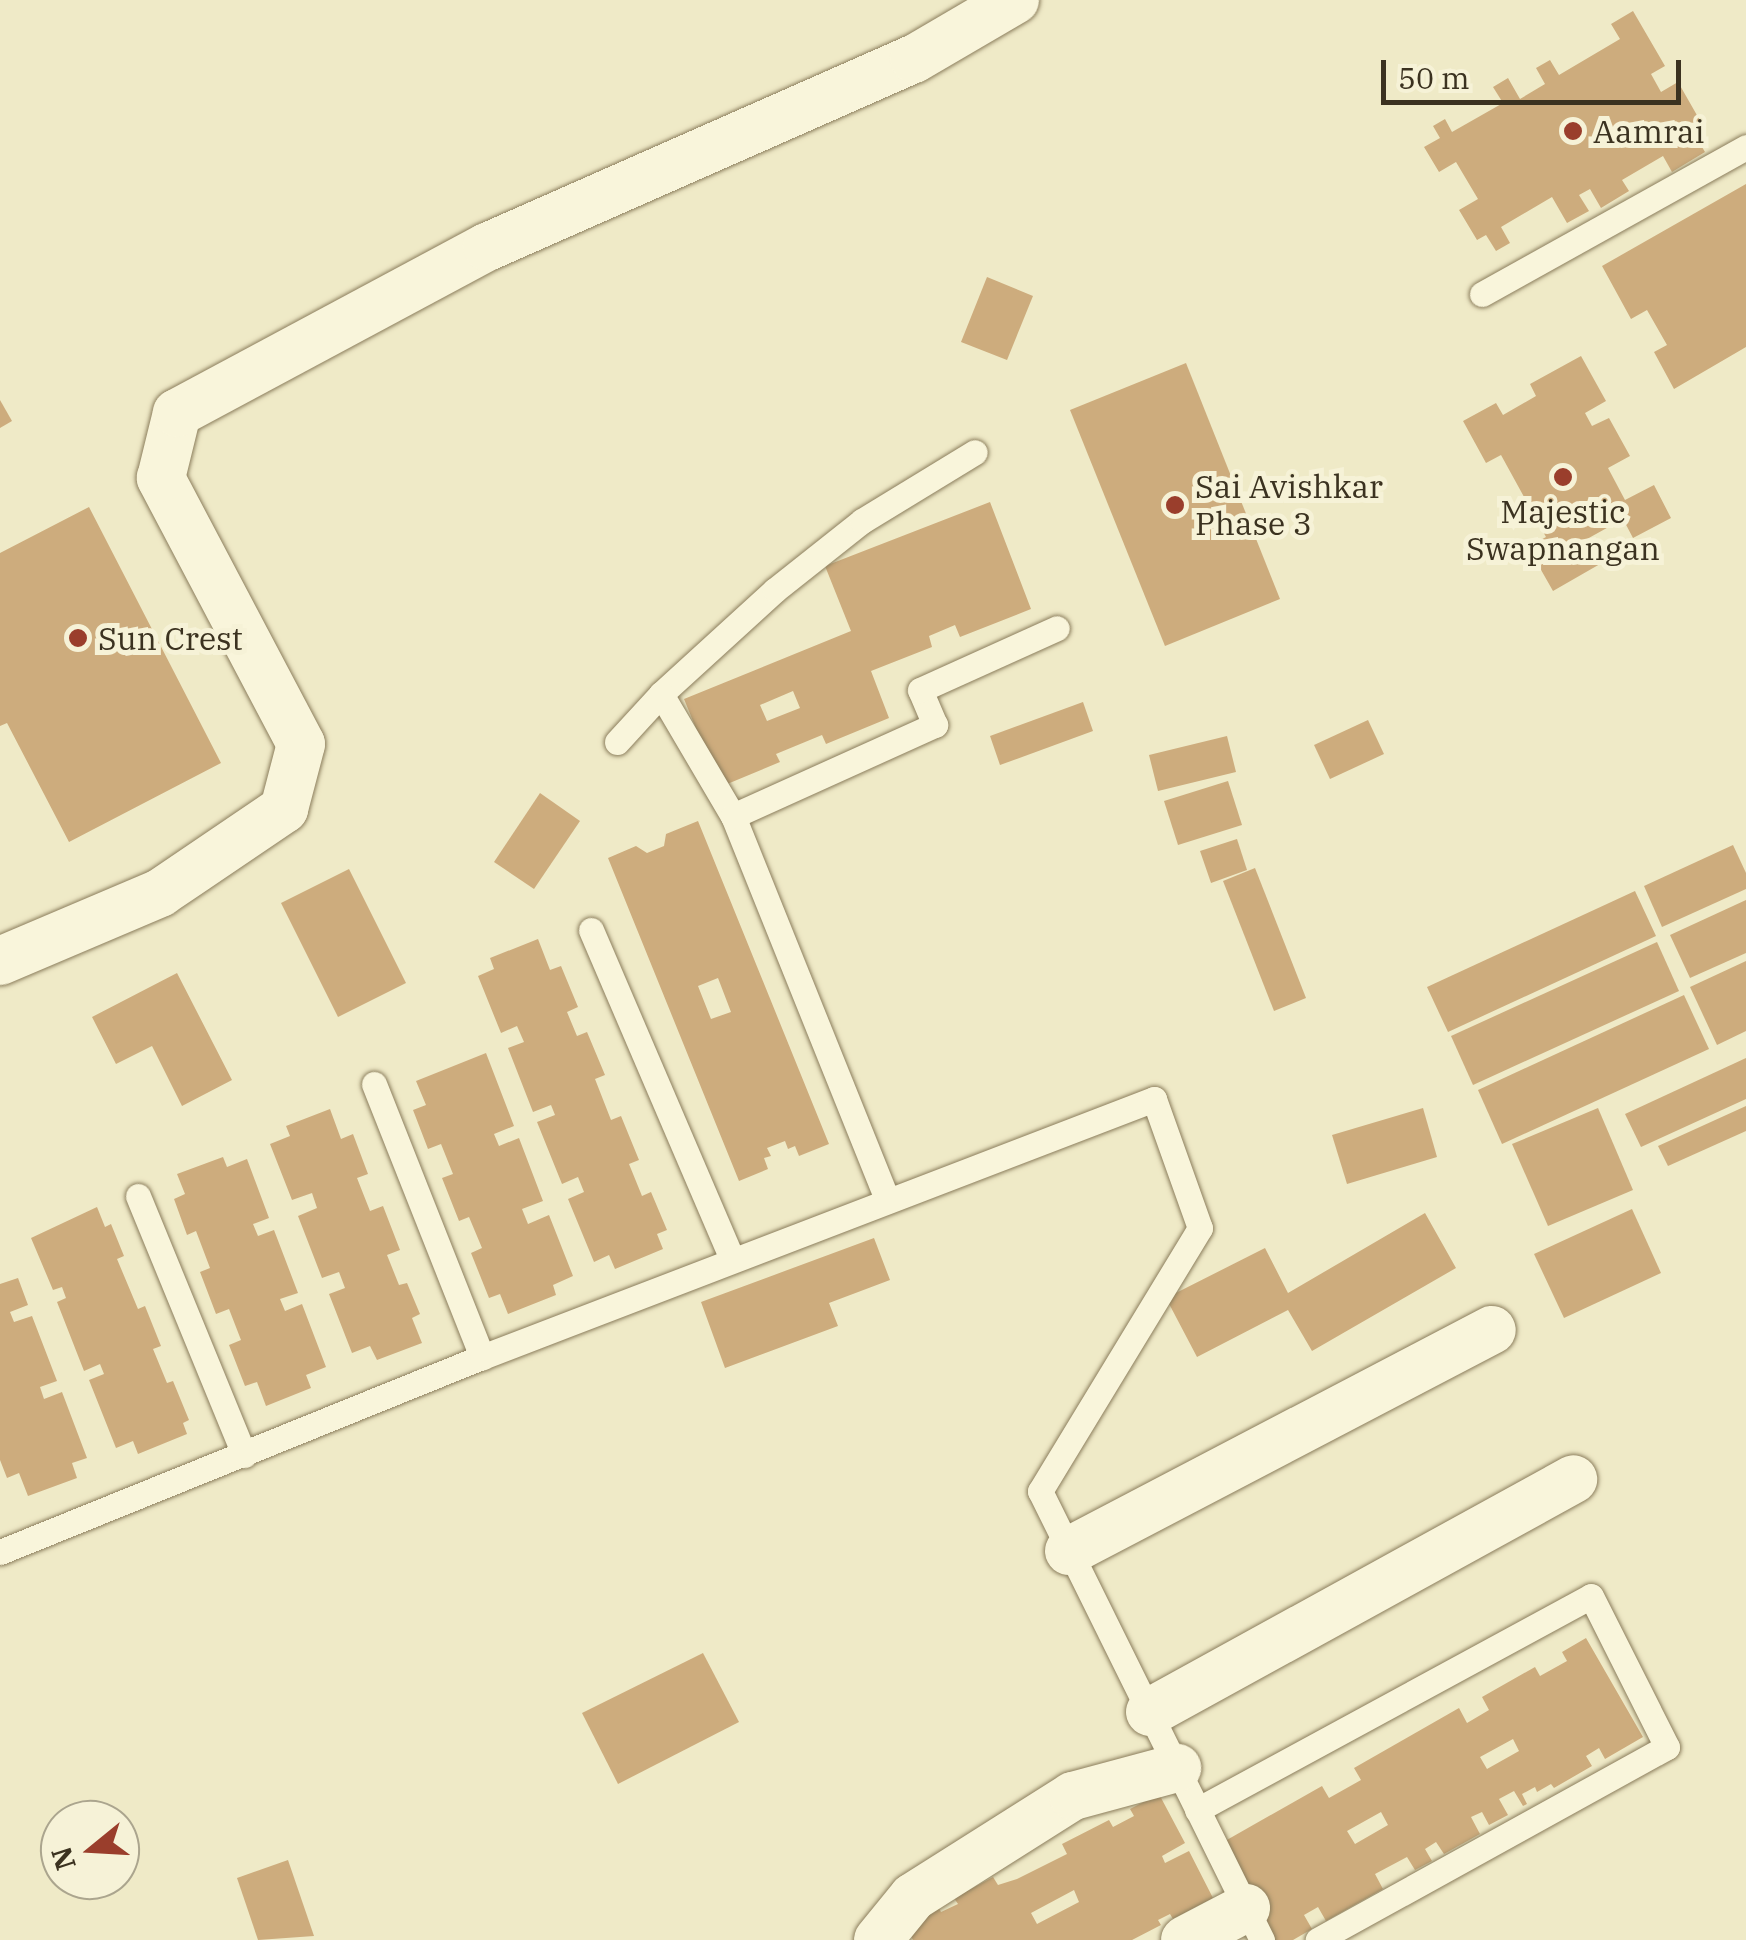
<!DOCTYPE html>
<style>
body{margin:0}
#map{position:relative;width:1746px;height:1940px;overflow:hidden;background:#efeac7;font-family:"IBM Plex Serif",serif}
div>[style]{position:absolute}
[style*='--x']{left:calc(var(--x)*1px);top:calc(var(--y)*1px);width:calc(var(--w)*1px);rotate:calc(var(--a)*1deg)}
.building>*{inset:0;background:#cdac7d}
.roads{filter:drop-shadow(0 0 2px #8b7d5c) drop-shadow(0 0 2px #8b7d5c)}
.service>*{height:25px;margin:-12.5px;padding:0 12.5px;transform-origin:12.5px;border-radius:12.5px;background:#f9f5db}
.minor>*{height:48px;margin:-24px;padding:0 24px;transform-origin:24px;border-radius:24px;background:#f9f5db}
.dots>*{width:28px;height:28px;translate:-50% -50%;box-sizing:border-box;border:5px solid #f6f2d7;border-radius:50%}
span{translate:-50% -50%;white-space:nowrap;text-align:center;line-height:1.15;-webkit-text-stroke:10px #f6f2d7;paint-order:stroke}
.poi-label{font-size:32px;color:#3b3220}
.left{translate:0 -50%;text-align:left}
.north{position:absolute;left:40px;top:1800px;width:100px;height:100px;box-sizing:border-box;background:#f6f2d7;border:2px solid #aba58e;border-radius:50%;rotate:252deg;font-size:28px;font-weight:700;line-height:40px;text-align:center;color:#3b3220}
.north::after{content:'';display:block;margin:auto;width:35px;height:45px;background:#9a3e2c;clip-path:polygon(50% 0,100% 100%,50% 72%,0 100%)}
.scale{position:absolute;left:1381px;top:60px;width:300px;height:45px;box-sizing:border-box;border:5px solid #3b3220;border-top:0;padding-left:12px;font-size:30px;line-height:35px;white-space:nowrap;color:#3b3220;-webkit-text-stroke:8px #f6f2d7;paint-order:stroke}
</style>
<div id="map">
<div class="building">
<i style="clip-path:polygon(1633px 11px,1665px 66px,1651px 74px,1661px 92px,1678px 82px,1702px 124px,1692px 130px,1705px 152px,1672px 172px,1663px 156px,1622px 180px,1629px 191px,1601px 208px,1590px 189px,1579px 195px,1589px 211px,1567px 223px,1552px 197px,1501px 227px,1510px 243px,1496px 251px,1486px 235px,1477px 240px,1459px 210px,1478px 199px,1456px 162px,1439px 172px,1424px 147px,1440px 138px,1433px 126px,1445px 119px,1452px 132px,1503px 103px,1493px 87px,1508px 78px,1520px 99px,1545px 84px,1536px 68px,1550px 60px,1559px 75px,1620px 39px,1611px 24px)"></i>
<i style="clip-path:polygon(1746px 184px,1746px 347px,1674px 389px,1654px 352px,1667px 345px,1647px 310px,1631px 319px,1602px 266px)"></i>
<i style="clip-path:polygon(987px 277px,1033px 296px,1007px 360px,961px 342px)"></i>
<i style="clip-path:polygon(1581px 356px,1606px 401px,1585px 413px,1592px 426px,1609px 418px,1630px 456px,1608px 468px,1625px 500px,1654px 485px,1671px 518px,1633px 538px,1623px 519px,1587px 539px,1600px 564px,1553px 591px,1528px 547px,1546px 537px,1501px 455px,1486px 463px,1463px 421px,1496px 403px,1503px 415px,1536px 396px,1530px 384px)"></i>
<i style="clip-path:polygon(1186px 363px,1280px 599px,1165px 646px,1070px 410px)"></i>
<i style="clip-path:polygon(0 400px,12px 421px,0 428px)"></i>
<i style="clip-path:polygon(evenodd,990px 502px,1031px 609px,960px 637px,955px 625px,929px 636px,932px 647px,871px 671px,889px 718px,826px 744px,822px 735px,776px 754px,780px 762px,720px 787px,684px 699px,851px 631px,825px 566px,990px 502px,793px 691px,800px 708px,767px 721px,760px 705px,793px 691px)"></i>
<i style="clip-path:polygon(89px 507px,221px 763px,69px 842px,7px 723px,0 726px,0 553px)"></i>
<i style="clip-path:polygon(1083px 702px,1093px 731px,1000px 765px,990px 736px)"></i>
<i style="clip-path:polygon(1368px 720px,1384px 754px,1330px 779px,1314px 745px)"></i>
<i style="clip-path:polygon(1227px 736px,1236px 772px,1158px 791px,1149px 755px)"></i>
<i style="clip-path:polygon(1228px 781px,1242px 825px,1178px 845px,1164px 801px)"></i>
<i style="clip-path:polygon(540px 793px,580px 821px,534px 889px,494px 862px)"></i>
<i style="clip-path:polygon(evenodd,698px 821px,829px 1144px,799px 1156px,795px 1146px,788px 1149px,785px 1141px,767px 1148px,771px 1156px,764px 1158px,768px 1169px,739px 1181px,608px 858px,636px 846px,647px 853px,664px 846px,666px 834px,698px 821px,718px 978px,731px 1012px,711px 1019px,698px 986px,718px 978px)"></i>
<i style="clip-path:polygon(1237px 839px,1247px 870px,1211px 883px,1200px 851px)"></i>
<i style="clip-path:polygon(1733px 845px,1746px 873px,1746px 889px,1662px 927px,1644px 886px)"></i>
<i style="clip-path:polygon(1255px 868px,1306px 998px,1274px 1011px,1223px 881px)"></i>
<i style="clip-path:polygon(349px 869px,406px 983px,338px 1017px,281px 903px)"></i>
<i style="clip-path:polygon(1635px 891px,1656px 936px,1448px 1032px,1427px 987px)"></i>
<i style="clip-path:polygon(1746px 900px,1746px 953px,1690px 978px,1670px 935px)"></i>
<i style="clip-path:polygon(538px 939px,550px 970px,561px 966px,578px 1007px,567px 1012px,577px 1036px,587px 1032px,605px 1075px,595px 1079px,611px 1120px,621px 1116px,639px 1160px,629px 1164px,642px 1196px,651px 1192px,667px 1230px,657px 1234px,663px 1249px,615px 1269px,609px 1255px,594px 1262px,568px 1199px,584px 1192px,578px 1177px,562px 1184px,537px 1122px,555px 1115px,551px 1105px,533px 1112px,508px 1048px,524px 1042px,517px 1026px,501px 1033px,478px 976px,494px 969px,490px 958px)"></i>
<i style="clip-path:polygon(1657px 942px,1679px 991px,1473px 1085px,1451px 1036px)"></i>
<i style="clip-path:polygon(1746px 961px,1746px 1031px,1717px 1045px,1690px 987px)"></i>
<i style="clip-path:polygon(177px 973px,232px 1080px,182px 1106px,152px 1046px,116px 1064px,92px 1017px)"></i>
<i style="clip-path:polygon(1684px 995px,1709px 1049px,1502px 1144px,1478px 1090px)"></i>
<i style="clip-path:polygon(486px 1053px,514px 1126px,494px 1134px,499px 1146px,519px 1138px,543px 1201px,522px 1209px,528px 1224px,549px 1215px,573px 1276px,553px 1285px,556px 1295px,508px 1314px,500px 1294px,489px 1298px,471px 1253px,482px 1248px,469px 1217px,459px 1221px,442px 1178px,453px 1174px,441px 1144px,428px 1149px,413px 1110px,426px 1105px,416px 1081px)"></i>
<i style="clip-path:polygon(1746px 1058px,1746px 1099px,1641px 1147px,1625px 1114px)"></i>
<i style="clip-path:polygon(1746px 1106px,1746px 1131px,1668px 1166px,1658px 1146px)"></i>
<i style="clip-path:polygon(1423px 1108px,1437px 1157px,1347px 1184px,1332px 1135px)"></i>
<i style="clip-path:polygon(1598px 1108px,1633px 1190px,1548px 1226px,1512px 1144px)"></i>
<i style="clip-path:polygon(330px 1109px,341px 1139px,353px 1134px,368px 1174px,357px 1178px,370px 1211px,383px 1206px,400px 1250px,387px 1255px,399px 1285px,407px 1283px,420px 1314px,412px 1318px,422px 1343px,377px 1360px,370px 1346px,352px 1353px,329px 1294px,345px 1288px,339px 1272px,322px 1278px,298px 1216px,317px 1208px,312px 1193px,292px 1200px,270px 1144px,290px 1136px,286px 1126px)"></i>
<i style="clip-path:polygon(223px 1157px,227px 1167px,247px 1159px,269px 1218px,253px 1224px,258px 1236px,274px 1230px,298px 1293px,280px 1299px,285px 1311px,302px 1304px,326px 1367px,306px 1375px,311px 1388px,266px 1406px,257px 1382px,245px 1386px,229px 1345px,241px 1340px,229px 1309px,216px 1314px,200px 1272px,210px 1268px,196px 1231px,187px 1235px,174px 1199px,185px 1194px,177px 1174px)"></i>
<i style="clip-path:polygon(97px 1207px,105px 1227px,111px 1224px,124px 1256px,117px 1259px,138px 1309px,145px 1306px,161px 1346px,153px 1349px,167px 1383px,173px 1381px,189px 1420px,183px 1423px,187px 1434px,138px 1454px,133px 1441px,116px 1448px,89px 1380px,104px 1374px,100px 1364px,84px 1371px,57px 1302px,66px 1298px,62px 1287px,53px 1290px,31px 1238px)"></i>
<i style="clip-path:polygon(1632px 1209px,1661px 1273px,1564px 1318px,1534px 1254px)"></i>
<i style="clip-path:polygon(1425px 1213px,1456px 1268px,1312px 1351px,1288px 1310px,1197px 1357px,1166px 1298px,1265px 1248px,1288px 1293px)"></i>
<i style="clip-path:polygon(874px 1238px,890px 1280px,829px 1303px,838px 1326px,725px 1368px,701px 1302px)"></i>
<i style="clip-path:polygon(18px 1278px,28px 1305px,10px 1312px,14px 1322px,32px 1316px,57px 1381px,40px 1387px,44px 1399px,62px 1392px,87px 1458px,72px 1463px,77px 1478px,28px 1496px,19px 1473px,7px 1478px,0 1460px,0 1284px)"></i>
<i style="clip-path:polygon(evenodd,1586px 1638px,1643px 1737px,1605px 1759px,1599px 1748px,1586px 1756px,1592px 1766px,1554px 1788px,1551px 1784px,1537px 1792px,1535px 1787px,1522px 1794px,1527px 1804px,1523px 1806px,1514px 1791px,1499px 1799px,1508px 1815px,1489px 1825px,1482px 1812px,1471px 1817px,1480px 1834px,1444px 1854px,1436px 1842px,1425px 1849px,1432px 1861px,1415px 1870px,1407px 1857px,1375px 1874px,1383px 1889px,1326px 1921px,1318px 1907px,1304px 1915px,1312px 1929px,1293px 1940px,1272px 1940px,1218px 1845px,1322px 1786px,1329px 1798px,1361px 1780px,1354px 1768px,1459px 1708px,1467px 1723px,1489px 1710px,1482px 1697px,1535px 1667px,1540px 1676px,1567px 1661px,1562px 1652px,1586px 1638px,1513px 1739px,1519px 1751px,1487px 1769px,1480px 1757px,1513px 1739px,1586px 1638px,1381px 1812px,1388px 1825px,1355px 1844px,1347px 1831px,1381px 1812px)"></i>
<i style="clip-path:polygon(703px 1653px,739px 1722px,618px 1784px,582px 1713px)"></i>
<i style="clip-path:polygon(evenodd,1159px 1794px,1185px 1843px,1162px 1856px,1165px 1863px,1189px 1851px,1213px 1898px,1173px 1919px,1170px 1914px,1158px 1920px,1161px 1925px,1132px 1940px,913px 1940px,906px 1928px,938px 1906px,941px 1912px,958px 1904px,954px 1898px,993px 1877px,998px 1885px,1017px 1879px,1067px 1854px,1062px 1844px,1109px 1820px,1113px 1827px,1134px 1816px,1130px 1809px,1159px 1794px,1074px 1890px,1079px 1902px,1037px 1924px,1031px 1913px,1074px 1890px)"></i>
<i style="clip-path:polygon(288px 1860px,314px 1936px,258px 1940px,237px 1878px)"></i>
</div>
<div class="roads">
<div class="service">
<i style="--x:1482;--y:294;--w:302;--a:-29.1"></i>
<i style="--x:661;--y:694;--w:154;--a:-42.4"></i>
<i style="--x:775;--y:590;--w:111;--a:-38.4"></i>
<i style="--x:862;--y:521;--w:132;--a:-31.4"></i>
<i style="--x:617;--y:742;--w:65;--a:-47.5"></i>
<i style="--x:661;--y:694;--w:142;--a:59.5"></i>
<i style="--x:733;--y:816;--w:413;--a:68.1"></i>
<i style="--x:733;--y:816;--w:222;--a:-24.3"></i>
<i style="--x:935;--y:725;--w:38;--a:-113"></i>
<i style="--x:920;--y:690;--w:150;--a:-24.3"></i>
<i style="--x:591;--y:930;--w:358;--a:66.8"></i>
<i style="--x:374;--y:1084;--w:294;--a:68.4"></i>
<i style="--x:138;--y:1196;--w:280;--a:67.7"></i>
<i style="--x:0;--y:1552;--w:520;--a:-22.03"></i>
<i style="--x:482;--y:1357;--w:720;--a:-21"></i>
<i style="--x:1154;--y:1099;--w:137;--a:70.4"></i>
<i style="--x:1200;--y:1228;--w:308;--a:121.3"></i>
<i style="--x:1040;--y:1491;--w:501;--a:63.69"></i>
<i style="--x:1197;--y:1810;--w:448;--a:-28.5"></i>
<i style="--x:1591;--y:1596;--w:169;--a:63.3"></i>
<i style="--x:1667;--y:1747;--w:399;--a:151.1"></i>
</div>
<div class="minor">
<i style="--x:0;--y:961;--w:174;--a:-23"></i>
<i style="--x:160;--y:893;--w:150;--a:-34.1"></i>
<i style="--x:284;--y:809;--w:67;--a:-75.3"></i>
<i style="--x:301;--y:744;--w:301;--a:-117.8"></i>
<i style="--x:161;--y:478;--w:67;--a:-76.2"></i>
<i style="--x:177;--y:413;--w:352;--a:-28.2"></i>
<i style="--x:487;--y:247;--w:467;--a:-23.8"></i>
<i style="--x:914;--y:59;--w:117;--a:-30.3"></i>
<i style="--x:1069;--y:1551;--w:477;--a:-27.6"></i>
<i style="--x:1150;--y:1712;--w:483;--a:-28.8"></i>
<i style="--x:878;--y:1940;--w:55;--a:-50.9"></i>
<i style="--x:913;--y:1897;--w:189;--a:-32.3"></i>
<i style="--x:1073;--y:1796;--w:108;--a:-15.1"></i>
<i style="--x:1185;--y:1940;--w:69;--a:-27.7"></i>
</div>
</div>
<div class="dots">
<i style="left:1573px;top:131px;background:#9a3e2c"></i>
<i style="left:1563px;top:477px;background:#9a3e2c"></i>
<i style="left:1175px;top:505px;background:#9a3e2c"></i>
<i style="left:78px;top:638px;background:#9a3e2c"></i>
</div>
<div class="poi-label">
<span class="left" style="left:1593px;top:131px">Aamrai</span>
<span class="left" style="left:1195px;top:505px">Sai Avishkar<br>Phase 3</span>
<span style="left:1563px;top:530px">Majestic<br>Swapnangan</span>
<span class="left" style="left:98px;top:638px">Sun Crest</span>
</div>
<div class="north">N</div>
<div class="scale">50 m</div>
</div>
